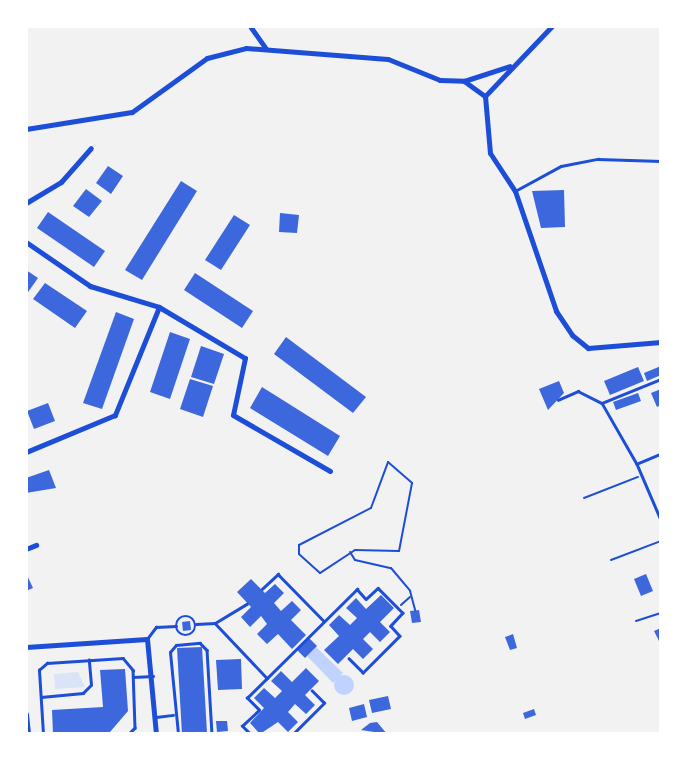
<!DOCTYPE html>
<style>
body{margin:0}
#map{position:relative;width:687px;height:760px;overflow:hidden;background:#f2f2f2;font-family:"Public Sans",sans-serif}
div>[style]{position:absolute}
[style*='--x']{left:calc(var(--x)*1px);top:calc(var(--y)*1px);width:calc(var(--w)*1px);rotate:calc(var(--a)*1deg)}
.green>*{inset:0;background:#dbe4f7}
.water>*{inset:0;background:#bfd3fe}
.round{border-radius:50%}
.building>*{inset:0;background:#3d67dc}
.path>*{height:2px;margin:-1px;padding:0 1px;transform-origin:1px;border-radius:1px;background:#1d4ed8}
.service>*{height:2.5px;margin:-1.25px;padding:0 1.25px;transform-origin:1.25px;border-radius:1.25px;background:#1d4ed8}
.service>.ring{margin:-1.25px;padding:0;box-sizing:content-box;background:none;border:2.5px solid #1d4ed8;border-radius:50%}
.minor>*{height:5px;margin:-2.5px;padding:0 2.5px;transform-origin:2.5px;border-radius:2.5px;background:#1d4ed8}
span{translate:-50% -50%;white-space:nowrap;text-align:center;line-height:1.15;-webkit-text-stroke:7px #fff;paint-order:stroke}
.frame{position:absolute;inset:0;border:28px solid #fff;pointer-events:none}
</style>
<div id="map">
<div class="green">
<i style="clip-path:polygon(78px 672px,85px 687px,55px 689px,54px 674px)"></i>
</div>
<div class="water">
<i style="clip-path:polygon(316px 647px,343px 673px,333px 683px,307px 656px)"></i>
<i class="round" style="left:334px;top:675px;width:20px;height:20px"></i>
</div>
<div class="building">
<i style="clip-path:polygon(108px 166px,123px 176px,111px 194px,96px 183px)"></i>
<i style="clip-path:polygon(181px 181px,197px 191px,142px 280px,125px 270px)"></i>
<i style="clip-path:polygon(86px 189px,102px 201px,89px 217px,73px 206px)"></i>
<i style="clip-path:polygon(564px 190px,565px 227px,541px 228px,532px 191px)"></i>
<i style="clip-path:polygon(48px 212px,105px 251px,94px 267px,37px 228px)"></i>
<i style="clip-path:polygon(280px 213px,299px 215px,297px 233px,279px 232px)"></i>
<i style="clip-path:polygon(234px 215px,250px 225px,221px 270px,205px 260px)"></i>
<i style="clip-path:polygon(26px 270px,38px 278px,26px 295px)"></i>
<i style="clip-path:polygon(195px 273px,253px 311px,242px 328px,184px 290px)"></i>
<i style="clip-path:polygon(45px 283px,87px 311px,75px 328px,33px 299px)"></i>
<i style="clip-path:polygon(116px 312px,134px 319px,102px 409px,83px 403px)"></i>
<i style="clip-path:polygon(170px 332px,190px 339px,170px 399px,150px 392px)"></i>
<i style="clip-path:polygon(286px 337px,366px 397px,353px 413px,274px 354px)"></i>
<i style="clip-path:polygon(201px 346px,224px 354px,214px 384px,191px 377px)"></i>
<i style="clip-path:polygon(661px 366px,661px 375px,647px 381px,644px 373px)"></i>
<i style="clip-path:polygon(638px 367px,644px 381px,610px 395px,604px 381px)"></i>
<i style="clip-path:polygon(190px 379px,213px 386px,203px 417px,180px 409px)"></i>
<i style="clip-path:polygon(559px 381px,564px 393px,548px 410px,539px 389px)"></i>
<i style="clip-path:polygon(262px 387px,340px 436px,328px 456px,250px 408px)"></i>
<i style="clip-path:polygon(661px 389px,661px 405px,657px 407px,651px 393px)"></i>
<i style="clip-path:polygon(638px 393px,641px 401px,616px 410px,613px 402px)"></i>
<i style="clip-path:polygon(48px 403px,55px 421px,34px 429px,27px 411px)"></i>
<i style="clip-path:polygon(49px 470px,56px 488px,26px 493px,26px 478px)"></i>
<i style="clip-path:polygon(26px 573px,33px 588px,26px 591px)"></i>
<i style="clip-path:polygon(646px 574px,653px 591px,641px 596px,634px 579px)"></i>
<i style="clip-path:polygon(251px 579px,265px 593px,275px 584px,284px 593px,274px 603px,281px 611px,292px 601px,301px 610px,291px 620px,306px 635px,292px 649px,278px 634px,267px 644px,257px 634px,267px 624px,261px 616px,250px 627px,241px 617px,251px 607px,237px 592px)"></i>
<i style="clip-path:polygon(381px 595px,394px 608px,380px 622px,390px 632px,380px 642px,370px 632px,363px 639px,373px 649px,363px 659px,353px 649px,338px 664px,324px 650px,339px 636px,329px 625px,339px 615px,350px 625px,357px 618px,346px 608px,356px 598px,366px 609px)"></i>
<i style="clip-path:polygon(419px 610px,421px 622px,412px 623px,410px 611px)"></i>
<i style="clip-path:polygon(190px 621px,191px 630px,183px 631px,182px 622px)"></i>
<i style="clip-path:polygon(661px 628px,661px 645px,654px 631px)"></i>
<i style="clip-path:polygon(513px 634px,517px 648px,510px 650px,505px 637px)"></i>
<i style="clip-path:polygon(309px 638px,317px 646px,305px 658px,297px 650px)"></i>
<i style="clip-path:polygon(202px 647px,207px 733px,182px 734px,177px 648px)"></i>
<i style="clip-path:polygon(241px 659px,242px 689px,218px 690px,216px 660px)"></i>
<i style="clip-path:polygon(306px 668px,319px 681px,305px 695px,315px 705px,306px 714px,295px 704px,288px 712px,298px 722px,288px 732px,278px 722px,260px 734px,250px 723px,264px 708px,254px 698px,264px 688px,275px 698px,282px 691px,271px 681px,281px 671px,292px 682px)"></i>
<i style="clip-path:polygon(125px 669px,128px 711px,110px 732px,53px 734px,52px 710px,103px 707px,100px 670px)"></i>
<i style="clip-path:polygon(388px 696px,391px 709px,372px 713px,369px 700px)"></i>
<i style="clip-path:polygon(364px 704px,367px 717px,352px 721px,349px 708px)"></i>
<i style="clip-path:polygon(534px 709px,536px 715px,525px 719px,523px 713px)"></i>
<i style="clip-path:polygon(216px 721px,227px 721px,228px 731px,217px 732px)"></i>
<i style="clip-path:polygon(377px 722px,387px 734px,361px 730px,370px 723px)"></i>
</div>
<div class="path">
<i style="--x:388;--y:462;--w:32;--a:41"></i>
<i style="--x:412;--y:483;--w:69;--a:100.8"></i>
<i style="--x:399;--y:551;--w:44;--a:-178.7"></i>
<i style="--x:355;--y:550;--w:42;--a:146.7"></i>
<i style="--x:320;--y:573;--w:28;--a:-138"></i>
<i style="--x:299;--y:554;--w:9;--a:-90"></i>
<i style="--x:299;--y:545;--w:81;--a:-27.2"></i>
<i style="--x:371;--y:508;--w:49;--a:-69.7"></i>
<i style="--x:584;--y:498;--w:58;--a:-21.3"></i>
<i style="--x:350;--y:552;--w:9;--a:58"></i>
<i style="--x:355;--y:560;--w:37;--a:13"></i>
<i style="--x:391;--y:568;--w:30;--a:50"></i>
<i style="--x:410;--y:591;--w:20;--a:75"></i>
<i style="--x:611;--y:560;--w:53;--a:-20.8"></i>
<i style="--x:401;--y:605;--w:12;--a:-42"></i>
<i style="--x:636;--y:621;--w:26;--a:-18"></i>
</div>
<div class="service">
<i style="--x:515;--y:191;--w:52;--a:-28.5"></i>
<i style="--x:561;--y:166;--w:38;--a:-11"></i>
<i style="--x:598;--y:159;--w:63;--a:1.8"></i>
<i style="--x:558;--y:400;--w:22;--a:-24"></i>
<i style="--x:578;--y:391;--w:27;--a:27"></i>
<i style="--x:602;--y:403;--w:70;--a:60.2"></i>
<i style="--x:602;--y:403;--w:64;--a:-22.1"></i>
<i style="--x:661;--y:454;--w:26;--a:157"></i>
<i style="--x:637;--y:464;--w:61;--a:66.8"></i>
<i style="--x:262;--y:589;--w:22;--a:-43"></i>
<i style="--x:278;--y:574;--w:66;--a:45.6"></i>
<i class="ring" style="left:176px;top:616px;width:17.5px;height:17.5px"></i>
<i style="--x:215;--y:623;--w:37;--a:-31"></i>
<i style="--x:196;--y:624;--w:19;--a:-3"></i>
<i style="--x:215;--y:623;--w:76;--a:46.6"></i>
<i style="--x:147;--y:639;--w:15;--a:-53"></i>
<i style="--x:156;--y:627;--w:20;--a:-3"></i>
<i style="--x:133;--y:677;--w:20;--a:-3"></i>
<i style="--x:41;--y:697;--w:42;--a:-5.4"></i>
<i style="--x:83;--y:693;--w:11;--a:-45"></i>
<i style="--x:91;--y:685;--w:25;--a:-95"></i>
<i style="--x:156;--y:717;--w:17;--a:-7"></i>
<i style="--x:43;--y:734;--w:64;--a:-93.6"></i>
<i style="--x:39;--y:670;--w:11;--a:-41"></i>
<i style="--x:47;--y:663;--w:76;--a:-3.8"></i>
<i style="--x:123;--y:658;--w:16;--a:50"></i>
<i style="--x:133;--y:670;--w:58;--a:88"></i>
<i style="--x:135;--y:728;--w:8;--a:135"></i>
<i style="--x:178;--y:734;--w:82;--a:-95.6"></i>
<i style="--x:170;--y:652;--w:9;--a:-49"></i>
<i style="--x:176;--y:645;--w:24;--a:-5"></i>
<i style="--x:200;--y:643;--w:10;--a:45"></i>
<i style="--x:207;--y:650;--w:84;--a:86.6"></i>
<i style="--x:250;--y:734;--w:11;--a:-135"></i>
<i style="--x:242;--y:726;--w:23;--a:-43"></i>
<i style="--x:259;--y:710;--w:17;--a:-135"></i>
<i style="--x:247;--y:698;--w:155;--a:-44.7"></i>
<i style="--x:357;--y:589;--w:13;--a:48"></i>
<i style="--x:366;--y:599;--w:16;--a:-43"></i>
<i style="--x:378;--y:588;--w:35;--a:45"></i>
<i style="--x:403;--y:613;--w:18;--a:133"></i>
<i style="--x:391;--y:626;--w:13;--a:48"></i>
<i style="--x:400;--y:636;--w:52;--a:135"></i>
<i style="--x:363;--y:673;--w:20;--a:-135"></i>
<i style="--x:293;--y:734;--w:44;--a:-45"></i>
<i style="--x:324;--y:703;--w:17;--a:-135"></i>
</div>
<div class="minor">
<i style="--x:250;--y:26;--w:28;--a:55"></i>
<i style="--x:552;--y:26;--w:97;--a:133.7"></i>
<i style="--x:485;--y:96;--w:57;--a:85"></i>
<i style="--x:490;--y:153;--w:45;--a:56.7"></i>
<i style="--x:515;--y:191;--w:127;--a:71.1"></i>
<i style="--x:556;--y:311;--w:29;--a:56"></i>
<i style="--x:572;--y:335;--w:21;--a:39"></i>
<i style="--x:588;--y:348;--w:73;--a:-4.7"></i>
<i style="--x:464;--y:81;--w:48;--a:-18.1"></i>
<i style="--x:26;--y:129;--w:107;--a:-9.1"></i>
<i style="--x:132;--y:112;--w:92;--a:-35.8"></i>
<i style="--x:207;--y:58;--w:40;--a:-14.4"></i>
<i style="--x:246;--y:48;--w:142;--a:4.4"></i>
<i style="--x:388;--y:59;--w:56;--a:22"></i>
<i style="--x:440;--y:80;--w:24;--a:2"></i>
<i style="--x:464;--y:81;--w:26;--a:36"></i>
<i style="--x:26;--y:203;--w:41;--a:-31"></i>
<i style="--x:61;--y:182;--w:45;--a:-48.6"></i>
<i style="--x:26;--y:242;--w:78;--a:34.5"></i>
<i style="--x:90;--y:286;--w:72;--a:16.9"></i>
<i style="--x:159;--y:307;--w:117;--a:112.2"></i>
<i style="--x:115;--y:415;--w:96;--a:157.4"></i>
<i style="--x:159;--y:307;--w:100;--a:30.7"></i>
<i style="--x:245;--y:358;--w:58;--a:101.9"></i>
<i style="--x:233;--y:415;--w:112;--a:30"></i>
<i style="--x:26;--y:549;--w:11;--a:-22"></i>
<i style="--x:26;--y:647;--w:121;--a:-3.8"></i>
<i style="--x:147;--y:639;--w:95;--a:84.6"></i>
<i style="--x:26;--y:714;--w:20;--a:84"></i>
</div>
<div class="frame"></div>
</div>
